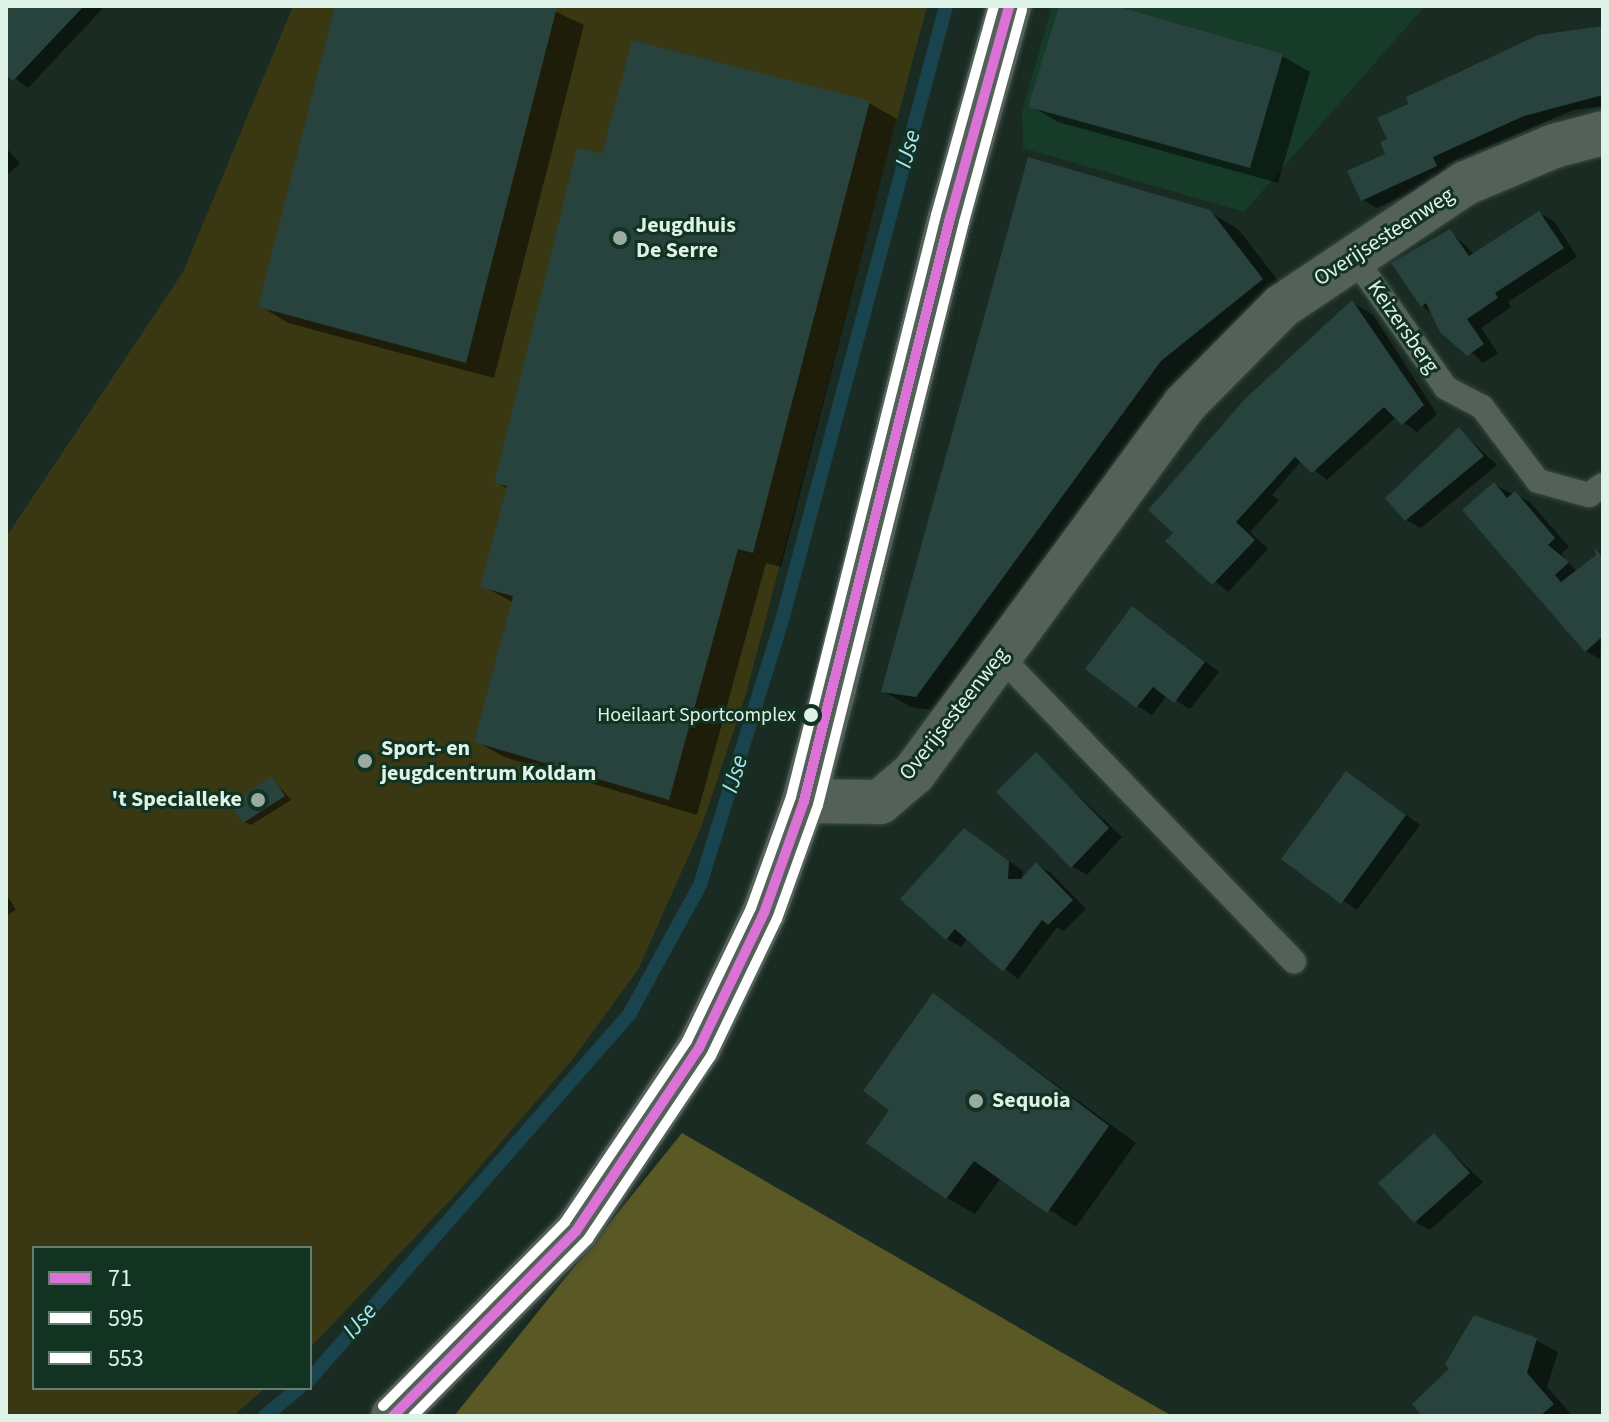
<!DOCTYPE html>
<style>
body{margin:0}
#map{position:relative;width:1609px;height:1422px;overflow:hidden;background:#192b22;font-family:"Source Sans 3",sans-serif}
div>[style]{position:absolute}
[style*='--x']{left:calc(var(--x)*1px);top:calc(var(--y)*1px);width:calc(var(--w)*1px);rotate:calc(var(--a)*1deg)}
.built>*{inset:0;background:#163b29}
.green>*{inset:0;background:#393812}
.forest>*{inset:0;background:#5a5825}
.shadow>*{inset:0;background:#0007}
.stream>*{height:14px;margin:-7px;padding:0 7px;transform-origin:7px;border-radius:7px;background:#1a444d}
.building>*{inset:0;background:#28423d}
.roads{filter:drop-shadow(0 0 2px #394840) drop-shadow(0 0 2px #394840)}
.service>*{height:24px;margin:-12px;padding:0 12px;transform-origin:12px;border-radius:12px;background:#546159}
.minor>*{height:44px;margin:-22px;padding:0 22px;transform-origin:22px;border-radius:22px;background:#546159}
.secondary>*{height:44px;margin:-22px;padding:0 22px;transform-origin:22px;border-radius:22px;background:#546159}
.bus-1>*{height:10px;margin:-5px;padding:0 5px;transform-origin:5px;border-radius:5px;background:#db72d6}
.bus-2>*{height:10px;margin:-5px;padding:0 5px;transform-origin:5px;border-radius:5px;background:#fff}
.bus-3>*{height:10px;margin:-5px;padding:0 5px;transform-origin:5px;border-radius:5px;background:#fff}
.dots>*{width:22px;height:22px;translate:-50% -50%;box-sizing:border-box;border:4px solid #123222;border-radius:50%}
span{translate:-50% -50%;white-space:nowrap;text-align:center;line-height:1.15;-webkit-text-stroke:6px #123222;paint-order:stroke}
.bus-label{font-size:20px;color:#dff2e7}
.right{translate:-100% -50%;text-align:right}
.poi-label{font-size:22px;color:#dff2e7;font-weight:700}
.left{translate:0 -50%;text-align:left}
.street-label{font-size:22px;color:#dff2e7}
.water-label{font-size:24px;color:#ace7f6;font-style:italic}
.frame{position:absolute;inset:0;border:8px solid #dff2e7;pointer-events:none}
.legend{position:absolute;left:32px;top:1246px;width:280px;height:144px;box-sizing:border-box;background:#123222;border:2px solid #647f71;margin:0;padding:10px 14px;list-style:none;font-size:24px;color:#dff2e7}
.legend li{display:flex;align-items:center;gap:16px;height:40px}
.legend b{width:40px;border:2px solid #647f71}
</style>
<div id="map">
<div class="built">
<i style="clip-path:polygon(1052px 6px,1425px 6px,1244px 212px,1023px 148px,1022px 111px)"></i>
</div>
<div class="green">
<i style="clip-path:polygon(293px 6px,927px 6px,746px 694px,701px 828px,638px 970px,572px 1060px,458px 1192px,310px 1348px,310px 1248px,34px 1248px,34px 1388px,265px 1388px,233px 1416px,6px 1416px,6px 537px,183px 272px)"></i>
</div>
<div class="forest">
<i style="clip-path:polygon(682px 1133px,1172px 1416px,454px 1416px)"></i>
</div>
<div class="shadow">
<i style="clip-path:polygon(6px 6px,105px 6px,28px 88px,6px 72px)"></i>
<i style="clip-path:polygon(337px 6px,544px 6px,584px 25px,494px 378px,288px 323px,260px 306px)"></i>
<i style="clip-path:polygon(1061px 6px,1109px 6px,1282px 56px,1310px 72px,1278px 183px,1058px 122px,1031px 106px)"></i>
<i style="clip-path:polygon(1603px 28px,1603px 106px,1573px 110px,1446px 165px,1450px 175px,1377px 208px,1363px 200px,1388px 155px,1390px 140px)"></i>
<i style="clip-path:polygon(869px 103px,897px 119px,781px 567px,766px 563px,697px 815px,504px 757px,476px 741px,514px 603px,483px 586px,508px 489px,496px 482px,604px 157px)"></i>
<i style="clip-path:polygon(6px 148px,20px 163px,6px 176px)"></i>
<i style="clip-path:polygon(1209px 212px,1238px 229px,1290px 296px,945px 712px,911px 707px,883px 691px)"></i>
<i style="clip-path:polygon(1539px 213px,1554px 221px,1577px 257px,1508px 302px,1511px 307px,1481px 328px,1498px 353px,1483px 363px,1422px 305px,1450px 231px,1475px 255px)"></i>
<i style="clip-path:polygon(1352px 302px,1373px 315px,1437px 414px,1417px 432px,1396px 417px,1327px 480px,1302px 460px,1272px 495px,1279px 500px,1250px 532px,1268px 549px,1228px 592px,1168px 541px)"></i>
<i style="clip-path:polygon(1459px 430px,1497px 465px,1421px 528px,1406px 520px)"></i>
<i style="clip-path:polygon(1494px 485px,1530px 502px,1569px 547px,1561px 554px,1577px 572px,1599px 555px,1603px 558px,1600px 659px,1586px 651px)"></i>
<i style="clip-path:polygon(1146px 617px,1219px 672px,1190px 709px,1167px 695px,1152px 715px,1137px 706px)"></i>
<i style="clip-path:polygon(1036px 755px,1122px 837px,1087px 875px,1072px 866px)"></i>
<i style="clip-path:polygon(272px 778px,291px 800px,251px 825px,245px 822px)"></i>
<i style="clip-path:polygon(1360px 782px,1420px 825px,1357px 910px,1283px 859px)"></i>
<i style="clip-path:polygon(978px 839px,1023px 871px,1022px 880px,1036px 865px,1051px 873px,1086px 909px,1064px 931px,1057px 927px,1018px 979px,968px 938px,961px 947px,947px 939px)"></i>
<i style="clip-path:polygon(6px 894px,16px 910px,6px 916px)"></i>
<i style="clip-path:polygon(933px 995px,1136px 1143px,1076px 1227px,1001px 1178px,975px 1214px,947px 1198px,892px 1110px)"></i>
<i style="clip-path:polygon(1434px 1136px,1483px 1182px,1430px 1230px,1415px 1222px)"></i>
<i style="clip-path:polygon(1536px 1340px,1558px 1352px,1547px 1387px,1573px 1416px,1425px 1416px)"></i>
</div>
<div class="stream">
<i style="--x:310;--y:1379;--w:486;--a:-48.8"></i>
<i style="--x:630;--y:1013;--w:146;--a:-61.3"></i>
<i style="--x:700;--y:885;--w:273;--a:-72.8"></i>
<i style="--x:781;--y:624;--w:640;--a:-75.05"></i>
<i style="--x:265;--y:1416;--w:44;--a:-39.5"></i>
</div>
<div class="building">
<i style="clip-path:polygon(6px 6px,84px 6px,13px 81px,6px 75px)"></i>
<i style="clip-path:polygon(335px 6px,557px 7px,466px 363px,258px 307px)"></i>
<i style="clip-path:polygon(1059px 6px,1116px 6px,1283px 54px,1250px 168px,1028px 107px)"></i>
<i style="clip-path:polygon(1603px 26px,1603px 95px,1524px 116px,1433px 157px,1437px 166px,1361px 201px,1347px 171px,1385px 154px,1380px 142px,1387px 139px,1377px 118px,1408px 104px,1406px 97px,1538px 35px)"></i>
<i style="clip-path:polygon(632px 40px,870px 101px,753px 553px,738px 549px,669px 800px,474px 742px,513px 596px,480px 587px,507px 486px,494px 483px,577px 148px,602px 154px)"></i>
<i style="clip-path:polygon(1028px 157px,1210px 210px,1263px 279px,1161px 361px,916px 697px,881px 692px)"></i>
<i style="clip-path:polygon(1539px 211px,1564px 248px,1495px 293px,1498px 298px,1467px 319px,1484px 344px,1467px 356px,1440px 332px,1426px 303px,1421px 307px,1391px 263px,1450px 229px,1469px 256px)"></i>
<i style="clip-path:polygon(1352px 300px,1424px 405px,1402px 425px,1384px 407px,1312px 473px,1295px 457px,1236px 522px,1255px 540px,1212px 585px,1165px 541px,1173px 533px,1148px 510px,1245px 399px)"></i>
<i style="clip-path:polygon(1459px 427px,1484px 456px,1405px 521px,1385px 498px)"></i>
<i style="clip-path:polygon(1494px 482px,1507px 498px,1515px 491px,1555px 538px,1548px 545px,1569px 562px,1555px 575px,1561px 582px,1596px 555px,1594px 547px,1603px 558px,1603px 636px,1585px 652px,1462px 510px)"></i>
<i style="clip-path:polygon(1132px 606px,1205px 662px,1174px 703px,1153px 687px,1136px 708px,1085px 669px)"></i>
<i style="clip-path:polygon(1036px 752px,1109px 828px,1071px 868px,996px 792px)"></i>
<i style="clip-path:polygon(1346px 771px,1406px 815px,1341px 904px,1281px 859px)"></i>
<i style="clip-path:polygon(272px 776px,285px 796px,243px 823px,230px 804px)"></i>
<i style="clip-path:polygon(964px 828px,1009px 861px,1008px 879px,1021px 879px,1036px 862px,1073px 900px,1048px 925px,1042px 920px,1003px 972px,955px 929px,946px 940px,900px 899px)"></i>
<i style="clip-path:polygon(933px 993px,1109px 1126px,1047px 1213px,974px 1161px,946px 1199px,866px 1143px,889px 1110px,863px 1091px)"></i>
<i style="clip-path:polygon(1434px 1133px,1470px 1173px,1414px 1223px,1378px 1183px)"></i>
<i style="clip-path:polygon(1474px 1315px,1537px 1338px,1527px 1373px,1554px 1404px,1540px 1416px,1422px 1416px,1412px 1404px,1449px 1369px,1445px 1364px)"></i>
</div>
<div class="roads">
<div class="service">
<i style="--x:1353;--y:256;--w:161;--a:54.8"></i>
<i style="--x:1446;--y:388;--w:41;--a:27.8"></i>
<i style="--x:1482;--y:407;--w:93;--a:52.9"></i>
<i style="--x:1538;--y:481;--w:53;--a:15.4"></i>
<i style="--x:1589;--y:495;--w:17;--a:-36"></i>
<i style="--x:1000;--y:656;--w:424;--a:46.1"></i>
</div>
<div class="minor">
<i style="--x:804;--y:801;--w:76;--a:0.8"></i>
<i style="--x:880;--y:802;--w:45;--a:-40.5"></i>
<i style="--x:914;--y:773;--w:456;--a:-53.7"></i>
<i style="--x:1184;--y:405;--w:139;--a:-45.3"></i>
<i style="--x:1282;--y:306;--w:221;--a:-33.8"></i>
<i style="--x:1466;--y:183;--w:95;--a:-22.8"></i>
<i style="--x:1554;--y:146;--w:51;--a:-14.9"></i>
</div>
<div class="secondary">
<i style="--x:393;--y:1416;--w:260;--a:-45.3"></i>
<i style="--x:576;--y:1231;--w:220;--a:-56.1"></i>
<i style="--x:699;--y:1048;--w:150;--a:-64.3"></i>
<i style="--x:764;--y:913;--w:119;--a:-70.3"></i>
<i style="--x:804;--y:801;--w:112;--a:-75"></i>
<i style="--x:833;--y:693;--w:489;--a:-76.2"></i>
<i style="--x:950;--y:218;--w:220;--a:-74.4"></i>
</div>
</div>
<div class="bus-1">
<i style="--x:393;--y:1416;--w:260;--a:-45.3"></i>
<i style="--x:576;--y:1231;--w:220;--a:-56.1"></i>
<i style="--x:699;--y:1048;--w:150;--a:-64.3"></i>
<i style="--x:764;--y:913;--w:119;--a:-70.3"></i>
<i style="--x:804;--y:801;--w:601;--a:-75.94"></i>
<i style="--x:950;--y:218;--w:220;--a:-74.4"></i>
</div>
<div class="bus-2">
<i style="--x:413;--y:1416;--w:249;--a:-45.3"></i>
<i style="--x:588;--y:1239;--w:220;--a:-56.1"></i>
<i style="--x:711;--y:1056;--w:152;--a:-64.3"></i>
<i style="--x:777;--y:919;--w:121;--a:-70.2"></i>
<i style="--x:818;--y:805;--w:601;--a:-75.94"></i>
<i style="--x:964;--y:222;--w:220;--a:-74.7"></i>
</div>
<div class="bus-3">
<i style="--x:383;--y:1406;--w:259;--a:-45.3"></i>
<i style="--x:565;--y:1222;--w:218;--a:-56"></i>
<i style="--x:687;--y:1041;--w:148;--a:-64.3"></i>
<i style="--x:751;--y:908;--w:118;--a:-70.2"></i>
<i style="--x:791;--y:797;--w:600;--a:-76.01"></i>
<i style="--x:936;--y:215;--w:217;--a:-74.5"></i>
</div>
<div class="dots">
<i style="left:620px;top:238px;background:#9aaca2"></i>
<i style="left:811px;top:715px;background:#dff2e7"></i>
<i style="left:365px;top:761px;background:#9aaca2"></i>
<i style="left:258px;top:800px;background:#9aaca2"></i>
<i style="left:976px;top:1101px;background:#9aaca2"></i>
</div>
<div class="bus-label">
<span class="right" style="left:796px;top:715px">Hoeilaart Sportcomplex</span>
</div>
<div class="poi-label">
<span class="left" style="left:636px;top:238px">Jeugdhuis<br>De Serre</span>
<span class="left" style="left:381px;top:761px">Sport- en<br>jeugdcentrum Koldam</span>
<span class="right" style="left:242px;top:800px">'t Specialleke</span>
<span class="left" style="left:992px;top:1101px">Sequoia</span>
</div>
<div class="street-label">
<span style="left:1384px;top:237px;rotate:-33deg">Overijsesteenweg</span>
<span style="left:1403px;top:327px;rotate:55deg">Keizersberg</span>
<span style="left:954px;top:714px;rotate:-52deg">Overijsesteenweg</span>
</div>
<div class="water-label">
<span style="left:908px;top:149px;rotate:-75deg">IJse</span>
<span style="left:735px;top:774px;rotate:-73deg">IJse</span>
<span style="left:360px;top:1321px;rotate:-49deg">IJse</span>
</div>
<div class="frame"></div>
<ul class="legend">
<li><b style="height:10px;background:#db72d6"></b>71</li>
<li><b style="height:10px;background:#fff"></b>595</li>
<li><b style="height:10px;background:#fff"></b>553</li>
</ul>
</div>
